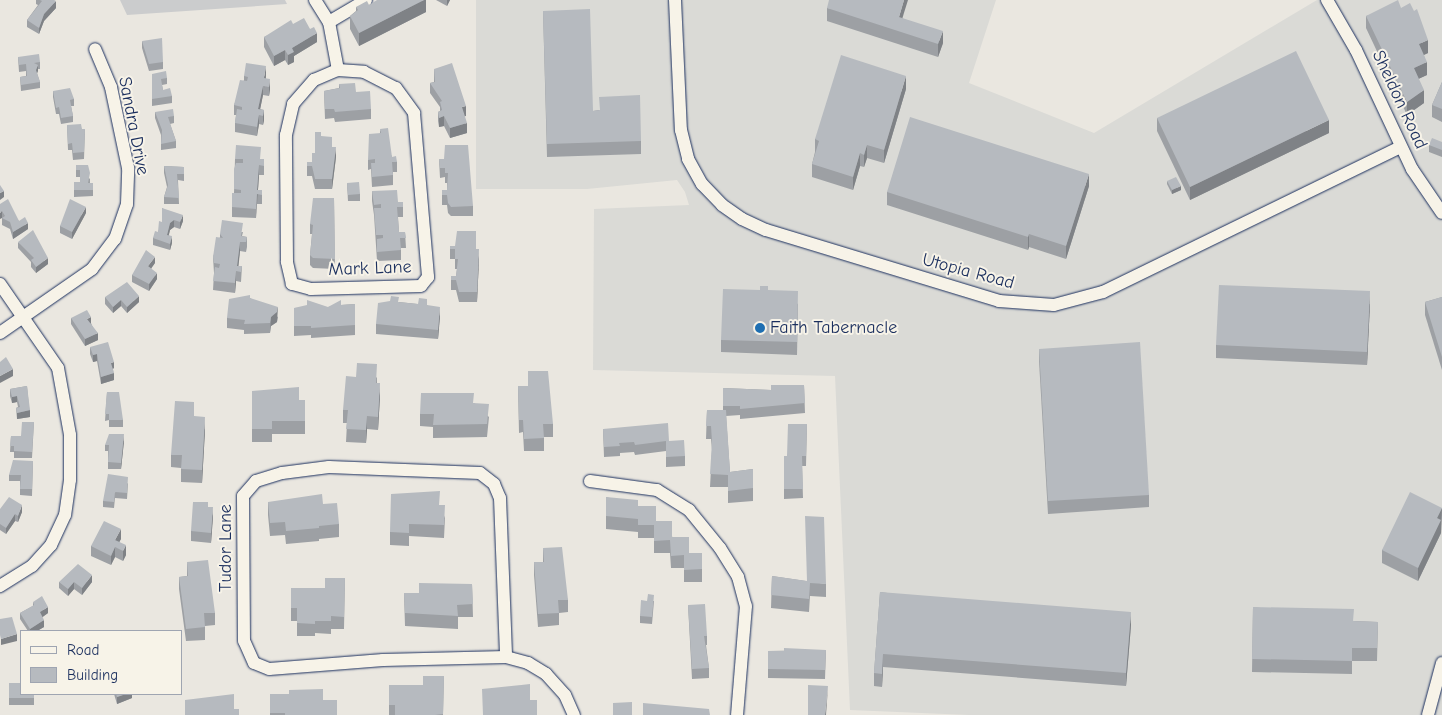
<!DOCTYPE html>
<style>
body{margin:0}
#map{position:relative;width:1442px;height:715px;overflow:hidden;background:#eae7e0;font-family:"Comic Neue",sans-serif}
div>[style]{position:absolute}
[style*='--x']{left:calc(var(--x)*1px);top:calc(var(--y)*1px);width:calc(var(--w)*1px);rotate:calc(var(--a)*1deg)}
.built>*{inset:0;background:#dadad6}
.green>*{inset:0;background:#cbcccd}
.roads{filter:drop-shadow(0 0 1px #1b2f5e) drop-shadow(0 0 1px #1b2f5e)}
.minor>*{height:12px;margin:-6px;padding:0 6px;transform-origin:6px;border-radius:6px;background:#f7f3e8}
.wall>*{inset:0;background:#9da0a4}
.shaded-wall>*{inset:0;background:#7f8286}
.building>*{inset:0;background:#b6babf}
.dots>*{width:14px;height:14px;translate:-50% -50%;box-sizing:border-box;border:2px solid #f7f3e8;border-radius:50%}
span{translate:-50% -50%;white-space:nowrap;text-align:center;line-height:1.15;-webkit-text-stroke:4px #f7f3e8;paint-order:stroke}
.street-label{font-size:18px;color:#1b2f5e}
.poi-label{font-size:18px;color:#1b2f5e}
.left{translate:0 -50%;text-align:left}
.legend{position:absolute;left:20px;top:630px;width:162px;height:65px;box-sizing:border-box;background:#f7f3e8;border:1px solid #9fa5b1;margin:0;padding:6px 9px;list-style:none;font-size:15px;color:#1b2f5e}
.legend li{display:flex;align-items:center;gap:10px;height:25px}
.legend b{width:25px;border:1px solid #9fa5b1}
</style>
<div id="map">
<div class="built">
<i style="clip-path:polygon(476px 0,996px 0,969px 83px,1094px 133px,1317px 0,1442px 0,1442px 715px,969px 715px,850px 710px,835px 376px,593px 370px,594px 209px,689px 205px,685px 192px,677px 180px,587px 189px,476px 189px)"></i>
</div>
<div class="green">
<i style="clip-path:polygon(120px 0,285px 0,287px 4px,127px 15px)"></i>
</div>
<div class="roads">
<div class="minor">
<i style="--x:315;--y:0;--w:26;--a:58"></i>
<i style="--x:329;--y:22;--w:43;--a:-30.7"></i>
<i style="--x:675;--y:0;--w:130;--a:87.4"></i>
<i style="--x:681;--y:130;--w:30;--a:76"></i>
<i style="--x:688;--y:159;--w:29;--a:61"></i>
<i style="--x:702;--y:184;--w:29;--a:46"></i>
<i style="--x:722;--y:205;--w:24;--a:35"></i>
<i style="--x:742;--y:219;--w:26;--a:25"></i>
<i style="--x:766;--y:230;--w:244;--a:16.9"></i>
<i style="--x:999;--y:301;--w:55;--a:4.2"></i>
<i style="--x:1054;--y:305;--w:51;--a:-14.9"></i>
<i style="--x:1103;--y:292;--w:331;--a:-26"></i>
<i style="--x:1327;--y:0;--w:58;--a:59.9"></i>
<i style="--x:1356;--y:50;--w:132;--a:64.8"></i>
<i style="--x:1412;--y:169;--w:53;--a:55.7"></i>
<i style="--x:329;--y:22;--w:49;--a:79.4"></i>
<i style="--x:338;--y:70;--w:26;--a:4"></i>
<i style="--x:364;--y:72;--w:36;--a:27"></i>
<i style="--x:396;--y:88;--w:31;--a:54"></i>
<i style="--x:414;--y:113;--w:165;--a:85.1"></i>
<i style="--x:428;--y:277;--w:11;--a:128"></i>
<i style="--x:421;--y:286;--w:110;--a:178.4"></i>
<i style="--x:311;--y:289;--w:20;--a:-165"></i>
<i style="--x:292;--y:284;--w:23;--a:-103"></i>
<i style="--x:287;--y:262;--w:127;--a:-90.5"></i>
<i style="--x:286;--y:135;--w:32;--a:-77"></i>
<i style="--x:293;--y:104;--w:32;--a:-49"></i>
<i style="--x:314;--y:80;--w:26;--a:-23"></i>
<i style="--x:0;--y:284;--w:102;--a:55.4"></i>
<i style="--x:58;--y:368;--w:68;--a:79.8"></i>
<i style="--x:70;--y:435;--w:45;--a:90"></i>
<i style="--x:70;--y:480;--w:35;--a:98"></i>
<i style="--x:65;--y:515;--w:33;--a:115"></i>
<i style="--x:51;--y:545;--w:28;--a:132"></i>
<i style="--x:32;--y:566;--w:38;--a:148"></i>
<i style="--x:0;--y:333;--w:112;--a:-34.8"></i>
<i style="--x:92;--y:269;--w:38;--a:-53"></i>
<i style="--x:115;--y:239;--w:37;--a:-71"></i>
<i style="--x:127;--y:204;--w:36;--a:-88"></i>
<i style="--x:128;--y:168;--w:83;--a:-101.9"></i>
<i style="--x:111;--y:87;--w:41;--a:-112.8"></i>
<i style="--x:590;--y:481;--w:68;--a:7.7"></i>
<i style="--x:657;--y:490;--w:38;--a:32"></i>
<i style="--x:689;--y:510;--w:49;--a:50.8"></i>
<i style="--x:720;--y:548;--w:34;--a:58"></i>
<i style="--x:738;--y:577;--w:30;--a:75"></i>
<i style="--x:746;--y:606;--w:109;--a:94.7"></i>
<i style="--x:506;--y:657;--w:123;--a:178.6"></i>
<i style="--x:383;--y:660;--w:114;--a:175.5"></i>
<i style="--x:269;--y:669;--w:16;--a:-158"></i>
<i style="--x:254;--y:663;--w:24;--a:-114"></i>
<i style="--x:244;--y:641;--w:145;--a:-90.4"></i>
<i style="--x:243;--y:496;--w:20;--a:-49"></i>
<i style="--x:256;--y:481;--w:27;--a:-17"></i>
<i style="--x:282;--y:473;--w:47;--a:-7.3"></i>
<i style="--x:329;--y:467;--w:151;--a:2.3"></i>
<i style="--x:480;--y:473;--w:18;--a:38"></i>
<i style="--x:494;--y:484;--w:15;--a:67"></i>
<i style="--x:500;--y:498;--w:159;--a:87.8"></i>
<i style="--x:506;--y:657;--w:23;--a:15"></i>
<i style="--x:528;--y:663;--w:21;--a:31"></i>
<i style="--x:546;--y:674;--w:28;--a:48"></i>
<i style="--x:565;--y:695;--w:22;--a:66"></i>
<i style="--x:1428;--y:715;--w:54;--a:-74.9"></i>
</div>
</div>
<div class="wall">
<i style="clip-path:polygon(36px 0,54px 0,56px 8px,44px 21px,39px 34px,27px 27px,27px 20px,38px 5px,36px 4px)"></i>
<i style="clip-path:polygon(426px 0,426px 12px,359px 46px,350px 29px,350px 16px,356px 11px,356px 7px)"></i>
<i style="clip-path:polygon(436px 0,450px 0,447px 6px)"></i>
<i style="clip-path:polygon(827px 8px,902px 18px,943px 43px,938px 57px,827px 21px)"></i>
<i style="clip-path:polygon(1401px 8px,1428px 53px,1424px 55px,1427px 75px,1418px 79px,1424px 103px,1407px 115px,1366px 28px,1366px 16px)"></i>
<i style="clip-path:polygon(543px 11px,593px 111px,599px 110px,641px 141px,641px 154px,547px 157px)"></i>
<i style="clip-path:polygon(293px 24px,310px 29px,317px 42px,294px 56px,294px 62px,288px 65px,285px 60px,274px 66px,264px 47px,264px 37px)"></i>
<i style="clip-path:polygon(142px 41px,163px 62px,163px 69px,149px 71px,142px 48px)"></i>
<i style="clip-path:polygon(18px 57px,40px 62px,40px 69px,38px 69px,37px 73px,40px 82px,40px 88px,21px 91px,20px 77px,26px 76px,26px 71px,19px 72px)"></i>
<i style="clip-path:polygon(434px 69px,466px 116px,464px 116px,467px 133px,450px 138px,444px 126px,439px 127px,438px 121px,438px 112px,440px 111px,440px 107px,430px 93px,430px 83px,434px 82px)"></i>
<i style="clip-path:polygon(152px 74px,167px 78px,167px 84px,162px 85px,163px 90px,172px 96px,172px 103px,152px 106px)"></i>
<i style="clip-path:polygon(244px 76px,266px 76px,266px 79px,270px 89px,269px 96px,263px 95px,260px 109px,264px 110px,264px 120px,263px 125px,259px 124px,257px 136px,235px 132px,235px 123px,236px 115px,234px 115px,234px 105px,244px 80px)"></i>
<i style="clip-path:polygon(1442px 82px,1442px 122px,1432px 117px,1432px 105px)"></i>
<i style="clip-path:polygon(339px 84px,356px 92px,371px 109px,371px 119px,335px 122px,334px 118px,325px 119px,324px 91px,339px 88px)"></i>
<i style="clip-path:polygon(906px 89px,884px 163px,867px 158px,864px 167px,860px 166px,853px 190px,812px 177px,812px 164px,815px 152px,815px 139px)"></i>
<i style="clip-path:polygon(53px 91px,74px 99px,74px 106px,71px 106px,73px 116px,73px 122px,61px 124px,59px 114px,56px 114px,53px 97px)"></i>
<i style="clip-path:polygon(155px 112px,174px 116px,174px 123px,170px 124px,176px 141px,176px 148px,161px 150px,161px 135px,155px 118px)"></i>
<i style="clip-path:polygon(1157px 118px,1329px 133px,1190px 200px,1157px 131px)"></i>
<i style="clip-path:polygon(67px 125px,82px 129px,85px 129px,84px 159px,73px 160px,72px 150px,68px 150px)"></i>
<i style="clip-path:polygon(380px 129px,392px 157px,397px 162px,397px 172px,393px 172px,393px 185px,372px 187px,371px 169px,368px 170px,368px 160px,380px 133px)"></i>
<i style="clip-path:polygon(321px 136px,332px 147px,336px 157px,332px 189px,315px 189px,312px 176px,307px 176px,307px 162px,312px 162px)"></i>
<i style="clip-path:polygon(1442px 142px,1442px 157px,1429px 152px,1429px 145px)"></i>
<i style="clip-path:polygon(235px 159px,264px 159px,264px 175px,259px 175px,258px 190px,262px 190px,262px 204px,257px 204px,256px 218px,232px 217px,232px 207px,234px 193px)"></i>
<i style="clip-path:polygon(439px 159px,473px 206px,473px 216px,451px 216px,448px 213px,447px 205px,442px 205px,442px 190px,447px 190px,447px 183px,445px 183px,445px 177px,440px 178px)"></i>
<i style="clip-path:polygon(76px 165px,90px 179px,90px 183px,93px 183px,93px 196px,74px 197px,74px 182px,80px 182px,80px 177px,76px 177px)"></i>
<i style="clip-path:polygon(164px 166px,184px 167px,184px 181px,178px 180px,179px 204px,164px 204px,164px 197px,167px 187px,164px 173px)"></i>
<i style="clip-path:polygon(1167px 181px,1181px 190px,1172px 194px,1167px 184px)"></i>
<i style="clip-path:polygon(347px 183px,360px 194px,360px 201px,348px 201px)"></i>
<i style="clip-path:polygon(1089px 186px,1066px 259px,1029px 247px,1028px 250px,887px 205px,887px 192px)"></i>
<i style="clip-path:polygon(372px 191px,398px 202px,403px 202px,403px 217px,398px 217px,399px 232px,405px 232px,406px 248px,401px 248px,401px 260px,377px 261px,374px 215px,372px 201px)"></i>
<i style="clip-path:polygon(334px 198px,335px 269px,313px 268px,310px 265px,310px 255px,312px 234px,310px 234px,310px 224px)"></i>
<i style="clip-path:polygon(0 204px,19px 221px,28px 229px,13px 239px,10px 229px,2px 225px,2px 218px)"></i>
<i style="clip-path:polygon(162px 208px,183px 221px,180px 229px,174px 227px,170px 230px,169px 235px,172px 243px,170px 250px,153px 245px,153px 238px,158px 232px,162px 222px)"></i>
<i style="clip-path:polygon(86px 213px,72px 239px,60px 233px,60px 226px)"></i>
<i style="clip-path:polygon(243px 232px,242px 236px,247px 237px,247px 247px,246px 252px,240px 251px,238px 266px,242px 266px,241px 282px,236px 281px,235px 293px,213px 290px,214px 273px,213px 257px,220px 237px,220px 234px)"></i>
<i style="clip-path:polygon(18px 242px,48px 264px,36px 273px,31px 267px,31px 262px,18px 248px)"></i>
<i style="clip-path:polygon(450px 246px,476px 249px,479px 259px,477px 302px,459px 302px,456px 290px,451px 290px,451px 276px,456px 276px,457px 269px,455px 269px,455px 259px,450px 259px)"></i>
<i style="clip-path:polygon(155px 263px,151px 268px,157px 279px,149px 291px,132px 282px,132px 275px)"></i>
<i style="clip-path:polygon(768px 290px,798px 304px,797px 355px,721px 352px,721px 340px)"></i>
<i style="clip-path:polygon(105px 297px,139px 302px,127px 313px,121px 306px,113px 313px,105px 304px)"></i>
<i style="clip-path:polygon(1442px 297px,1442px 370px,1425px 315px,1425px 302px)"></i>
<i style="clip-path:polygon(250px 298px,278px 317px,277px 322px,271px 326px,270px 333px,244px 334px,244px 330px,227px 328px,227px 318px)"></i>
<i style="clip-path:polygon(399px 302px,427px 305px,440px 316px,438px 339px,376px 334px,376px 324px)"></i>
<i style="clip-path:polygon(355px 304px,355px 335px,311px 338px,311px 335px,294px 336px,294px 308px,328px 307px,341px 305px)"></i>
<i style="clip-path:polygon(1370px 304px,1367px 365px,1216px 358px,1216px 345px)"></i>
<i style="clip-path:polygon(71px 318px,91px 323px,98px 340px,85px 346px,71px 324px)"></i>
<i style="clip-path:polygon(90px 347px,114px 368px,113px 369px,114px 380px,101px 384px,97px 361px,93px 362px,90px 354px)"></i>
<i style="clip-path:polygon(1039px 349px,1149px 495px,1149px 507px,1048px 514px,1039px 361px)"></i>
<i style="clip-path:polygon(377px 377px,377px 383px,380px 396px,378px 430px,367px 429px,366px 443px,346px 442px,347px 423px,343px 423px,343px 410px)"></i>
<i style="clip-path:polygon(804px 385px,805px 413px,740px 419px,740px 415px,726px 416px,730px 472px,753px 469px,753px 501px,728px 503px,728px 487px,710px 487px,712px 450px,711px 439px,706px 439px,707px 410px,723px 410px,723px 388px,771px 390px)"></i>
<i style="clip-path:polygon(27px 386px,30px 417px,17px 419px,16px 408px,18px 407px,17px 402px,12px 403px,10px 396px,10px 389px)"></i>
<i style="clip-path:polygon(518px 386px,553px 424px,553px 437px,544px 437px,544px 451px,524px 451px,523px 432px,519px 433px)"></i>
<i style="clip-path:polygon(252px 391px,299px 400px,305px 400px,305px 434px,272px 434px,272px 442px,252px 442px)"></i>
<i style="clip-path:polygon(107px 392px,123px 420px,123px 427px,109px 427px,109px 420px,105px 421px)"></i>
<i style="clip-path:polygon(474px 403px,489px 417px,487px 437px,433px 438px,433px 427px,420px 426px,420px 414px)"></i>
<i style="clip-path:polygon(194px 416px,205px 430px,202px 483px,181px 482px,181px 468px,171px 467px,171px 455px)"></i>
<i style="clip-path:polygon(34px 422px,32px 458px,14px 458px,14px 452px,10px 452px,11px 436px,21px 436px)"></i>
<i style="clip-path:polygon(807px 424px,806px 466px,802px 466px,803px 498px,784px 499px,784px 456px,787px 456px)"></i>
<i style="clip-path:polygon(603px 429px,669px 441px,685px 456px,685px 466px,666px 467px,666px 451px,635px 455px,634px 452px,620px 453px,620px 456px,604px 457px)"></i>
<i style="clip-path:polygon(124px 441px,121px 469px,108px 469px,108px 451px,105px 451px,105px 445px)"></i>
<i style="clip-path:polygon(33px 461px,32px 496px,20px 495px,20px 481px,9px 481px,9px 475px)"></i>
<i style="clip-path:polygon(128px 483px,127px 499px,115px 498px,114px 508px,103px 507px,103px 501px)"></i>
<i style="clip-path:polygon(606px 497px,638px 506px,656px 521px,689px 553px,702px 553px,702px 582px,684px 582px,684px 568px,671px 568px,670px 553px,654px 553px,654px 538px,638px 538px,638px 532px,606px 529px)"></i>
<i style="clip-path:polygon(268px 502px,323px 504px,339px 524px,339px 537px,319px 539px,319px 541px,286px 544px,285px 535px,270px 536px,268px 515px)"></i>
<i style="clip-path:polygon(440px 505px,445px 518px,444px 538px,409px 536px,409px 546px,390px 545px,390px 532px)"></i>
<i style="clip-path:polygon(208px 507px,213px 516px,211px 543px,191px 541px,191px 531px)"></i>
<i style="clip-path:polygon(1442px 508px,1441px 533px,1418px 581px,1382px 563px,1382px 550px)"></i>
<i style="clip-path:polygon(0 509px,22px 512px,18px 522px,15px 521px,6px 534px,0 530px)"></i>
<i style="clip-path:polygon(121px 539px,119px 542px,126px 555px,123px 561px,115px 557px,111px 565px,91px 556px,91px 546px)"></i>
<i style="clip-path:polygon(543px 548px,568px 600px,568px 612px,559px 613px,559px 625px,538px 627px,534px 575px,534px 562px,543px 562px)"></i>
<i style="clip-path:polygon(187px 562px,215px 613px,215px 625px,205px 626px,205px 640px,186px 641px,179px 589px,179px 577px,187px 576px)"></i>
<i style="clip-path:polygon(772px 576px,826px 584px,826px 597px,810px 596px,809px 612px,771px 608px)"></i>
<i style="clip-path:polygon(345px 578px,344px 629px,331px 629px,331px 634px,315px 633px,315px 636px,297px 636px,297px 621px,291px 621px,291px 588px,325px 588px)"></i>
<i style="clip-path:polygon(59px 582px,92px 582px,82px 595px,74px 589px,68px 596px,59px 588px)"></i>
<i style="clip-path:polygon(472px 584px,473px 617px,458px 617px,458px 629px,405px 626px,404px 593px,419px 593px)"></i>
<i style="clip-path:polygon(880px 592px,1131px 625px,1126px 686px,883px 667px,882px 687px,874px 686px,874px 673px)"></i>
<i style="clip-path:polygon(647px 601px,654px 601px,652px 624px,640px 623px,640px 616px)"></i>
<i style="clip-path:polygon(33px 602px,48px 613px,42px 617px,44px 627px,37px 631px,28px 631px,20px 619px,20px 613px,33px 606px)"></i>
<i style="clip-path:polygon(688px 605px,707px 636px,707px 645px,706px 645px,709px 668px,709px 678px,692px 679px)"></i>
<i style="clip-path:polygon(1253px 607px,1354px 621px,1378px 622px,1377px 661px,1352px 661px,1352px 674px,1252px 672px)"></i>
<i style="clip-path:polygon(826px 650px,825px 679px,768px 678px,768px 651px)"></i>
<i style="clip-path:polygon(444px 676px,443px 715px,389px 715px,389px 685px,423px 685px)"></i>
<i style="clip-path:polygon(9px 683px,34px 694px,34px 705px,9px 705px)"></i>
<i style="clip-path:polygon(114px 694px,132px 694px,132px 698px,117px 704px)"></i>
<i style="clip-path:polygon(270px 694px,323px 700px,337px 715px,270px 715px)"></i>
</div>
<div class="shaded-wall">
<i style="clip-path:polygon(424px 0,426px 0,426px 12px,359px 46px,359px 33px)"></i>
<i style="clip-path:polygon(447px 0,450px 0,447px 6px)"></i>
<i style="clip-path:polygon(904px 0,908px 0,899px 29px,899px 17px)"></i>
<i style="clip-path:polygon(56px 1px,56px 8px,44px 21px,39px 34px,39px 28px,44px 14px)"></i>
<i style="clip-path:polygon(943px 31px,943px 43px,938px 57px,938px 44px)"></i>
<i style="clip-path:polygon(317px 33px,317px 42px,294px 56px,294px 62px,288px 65px,288px 55px,292px 48px)"></i>
<i style="clip-path:polygon(1428px 40px,1428px 53px,1419px 57px,1419px 44px)"></i>
<i style="clip-path:polygon(285px 50px,285px 60px,274px 66px,274px 56px)"></i>
<i style="clip-path:polygon(1427px 62px,1427px 75px,1414px 81px,1414px 68px)"></i>
<i style="clip-path:polygon(38px 65px,38px 71px,36px 76px,36px 70px)"></i>
<i style="clip-path:polygon(266px 66px,266px 76px,264px 88px,264px 78px)"></i>
<i style="clip-path:polygon(906px 76px,906px 89px,884px 163px,884px 150px)"></i>
<i style="clip-path:polygon(270px 79px,270px 89px,269px 96px,269px 87px)"></i>
<i style="clip-path:polygon(263px 86px,263px 95px,259px 115px,259px 124px,257px 136px,258px 109px)"></i>
<i style="clip-path:polygon(1424px 90px,1424px 103px,1407px 115px,1407px 102px)"></i>
<i style="clip-path:polygon(466px 106px,466px 116px,462px 117px,462px 107px)"></i>
<i style="clip-path:polygon(264px 110px,264px 120px,263px 125px,263px 116px)"></i>
<i style="clip-path:polygon(444px 116px,444px 126px,439px 127px,439px 118px)"></i>
<i style="clip-path:polygon(1329px 120px,1329px 133px,1190px 200px,1190px 187px)"></i>
<i style="clip-path:polygon(467px 123px,467px 133px,450px 138px,450px 128px)"></i>
<i style="clip-path:polygon(867px 145px,867px 158px,864px 167px,864px 155px)"></i>
<i style="clip-path:polygon(336px 147px,336px 157px,332px 189px,332px 179px)"></i>
<i style="clip-path:polygon(860px 153px,860px 166px,853px 190px,853px 177px)"></i>
<i style="clip-path:polygon(259px 165px,259px 175px,256px 218px,257px 190px)"></i>
<i style="clip-path:polygon(1089px 174px,1089px 186px,1066px 259px,1066px 246px)"></i>
<i style="clip-path:polygon(1181px 186px,1181px 190px,1172px 194px,1172px 190px)"></i>
<i style="clip-path:polygon(4px 191px,4px 197px,0 200px,0 193px)"></i>
<i style="clip-path:polygon(86px 207px,86px 213px,72px 239px,72px 232px)"></i>
<i style="clip-path:polygon(2px 211px,2px 218px,0 219px,0 213px)"></i>
<i style="clip-path:polygon(183px 215px,183px 221px,180px 229px,180px 222px)"></i>
<i style="clip-path:polygon(174px 220px,174px 227px,170px 230px,167px 241px,167px 235px,170px 223px)"></i>
<i style="clip-path:polygon(28px 223px,28px 229px,13px 239px,13px 232px)"></i>
<i style="clip-path:polygon(1029px 234px,1029px 247px,1028px 250px,1028px 237px)"></i>
<i style="clip-path:polygon(172px 236px,172px 243px,170px 250px,170px 244px)"></i>
<i style="clip-path:polygon(240px 242px,240px 251px,238px 271px,237px 266px)"></i>
<i style="clip-path:polygon(479px 249px,479px 259px,477px 302px,477px 292px)"></i>
<i style="clip-path:polygon(155px 257px,155px 263px,148px 273px,148px 266px)"></i>
<i style="clip-path:polygon(48px 258px,48px 264px,36px 273px,36px 267px)"></i>
<i style="clip-path:polygon(236px 271px,236px 281px,235px 293px,235px 283px)"></i>
<i style="clip-path:polygon(157px 273px,157px 279px,149px 291px,149px 284px)"></i>
<i style="clip-path:polygon(1370px 291px,1370px 304px,1367px 365px,1367px 352px)"></i>
<i style="clip-path:polygon(139px 296px,139px 302px,127px 313px,127px 307px)"></i>
<i style="clip-path:polygon(121px 300px,121px 306px,113px 313px,113px 307px)"></i>
<i style="clip-path:polygon(278px 307px,277px 322px,271px 326px,270px 333px,271px 317px)"></i>
<i style="clip-path:polygon(440px 307px,440px 316px,438px 339px,438px 330px)"></i>
<i style="clip-path:polygon(91px 317px,91px 323px,87px 325px,87px 319px)"></i>
<i style="clip-path:polygon(98px 333px,98px 340px,85px 346px,85px 339px)"></i>
<i style="clip-path:polygon(97px 354px,97px 361px,93px 362px,93px 355px)"></i>
<i style="clip-path:polygon(114px 362px,114px 368px,111px 369px,111px 363px)"></i>
<i style="clip-path:polygon(13px 369px,13px 376px,0 383px,0 376px)"></i>
<i style="clip-path:polygon(114px 373px,114px 380px,101px 384px,101px 377px)"></i>
<i style="clip-path:polygon(380px 383px,380px 396px,378px 430px,378px 417px)"></i>
<i style="clip-path:polygon(17px 396px,17px 402px,12px 403px,12px 397px)"></i>
<i style="clip-path:polygon(30px 410px,30px 417px,17px 419px,17px 413px)"></i>
<i style="clip-path:polygon(367px 416px,367px 429px,366px 443px,366px 430px)"></i>
<i style="clip-path:polygon(205px 417px,205px 430px,202px 483px,202px 470px)"></i>
<i style="clip-path:polygon(124px 434px,124px 441px,121px 469px,121px 463px)"></i>
<i style="clip-path:polygon(22px 505px,22px 512px,18px 522px,18px 516px)"></i>
<i style="clip-path:polygon(213px 507px,213px 516px,211px 543px,211px 533px)"></i>
<i style="clip-path:polygon(1442px 508px,1441px 533px,1418px 581px,1418px 568px,1437px 518px)"></i>
<i style="clip-path:polygon(15px 514px,15px 521px,6px 534px,6px 528px)"></i>
<i style="clip-path:polygon(121px 529px,121px 539px,116px 548px,115px 540px)"></i>
<i style="clip-path:polygon(126px 545px,126px 555px,123px 561px,123px 551px)"></i>
<i style="clip-path:polygon(115px 547px,115px 557px,111px 565px,111px 556px)"></i>
<i style="clip-path:polygon(92px 575px,92px 582px,82px 595px,82px 588px)"></i>
<i style="clip-path:polygon(74px 582px,74px 589px,68px 596px,68px 589px)"></i>
<i style="clip-path:polygon(48px 607px,48px 613px,40px 619px,40px 612px)"></i>
<i style="clip-path:polygon(1131px 612px,1131px 625px,1126px 686px,1126px 673px)"></i>
<i style="clip-path:polygon(44px 620px,44px 627px,37px 631px,30px 631px,30px 629px)"></i>
<i style="clip-path:polygon(17px 634px,17px 641px,1px 645px,1px 639px)"></i>
<i style="clip-path:polygon(883px 654px,883px 667px,882px 687px,882px 674px)"></i>
<i style="clip-path:polygon(828px 686px,826px 715px,825px 715px)"></i>
<i style="clip-path:polygon(126px 694px,132px 694px,132px 698px,117px 704px,117px 697px)"></i>
</div>
<div class="building">
<i style="clip-path:polygon(40px 0,54px 0,56px 1px,44px 14px,39px 28px,27px 20px,42px 1px)"></i>
<i style="clip-path:polygon(377px 0,424px 0,359px 33px,350px 16px,358px 10px,356px 7px,367px 1px,369px 5px)"></i>
<i style="clip-path:polygon(829px 0,904px 0,899px 17px,943px 31px,938px 44px,827px 8px)"></i>
<i style="clip-path:polygon(1398px 0,1401px 8px,1410px 3px,1414px 11px,1417px 9px,1428px 40px,1419px 44px,1427px 62px,1414px 68px,1424px 90px,1407px 102px,1366px 16px)"></i>
<i style="clip-path:polygon(590px 9px,593px 111px,600px 110px,599px 97px,640px 95px,641px 141px,547px 144px,543px 11px)"></i>
<i style="clip-path:polygon(304px 18px,310px 29px,314px 27px,317px 33px,292px 48px,294px 52px,288px 55px,285px 50px,274px 56px,264px 37px,291px 20px,293px 24px)"></i>
<i style="clip-path:polygon(162px 38px,163px 62px,149px 64px,142px 41px)"></i>
<i style="clip-path:polygon(1296px 51px,1329px 120px,1190px 187px,1157px 118px)"></i>
<i style="clip-path:polygon(39px 54px,40px 62px,34px 63px,38px 65px,36px 70px,40px 82px,21px 85px,20px 77px,27px 76px,26px 64px,19px 65px,18px 57px)"></i>
<i style="clip-path:polygon(841px 55px,906px 76px,884px 150px,867px 145px,864px 155px,860px 153px,853px 177px,812px 164px,819px 141px,815px 139px)"></i>
<i style="clip-path:polygon(246px 63px,266px 66px,264px 78px,270px 79px,269px 87px,263px 86px,258px 109px,264px 110px,263px 116px,259px 115px,257px 127px,235px 123px,237px 109px,242px 110px,242px 107px,234px 105px,240px 80px,247px 81px,248px 77px,244px 76px)"></i>
<i style="clip-path:polygon(452px 63px,466px 106px,462px 107px,467px 123px,450px 128px,444px 116px,439px 118px,438px 112px,442px 110px,440px 102px,442px 101px,430px 83px,435px 82px,434px 69px)"></i>
<i style="clip-path:polygon(166px 71px,167px 78px,161px 79px,163px 90px,170px 88px,172px 96px,152px 99px,152px 74px)"></i>
<i style="clip-path:polygon(1442px 82px,1442px 109px,1432px 105px)"></i>
<i style="clip-path:polygon(355px 83px,356px 92px,370px 91px,371px 109px,335px 112px,334px 109px,325px 109px,324px 91px,340px 88px,339px 84px)"></i>
<i style="clip-path:polygon(70px 88px,74px 99px,70px 100px,73px 116px,61px 118px,59px 107px,56px 108px,53px 91px)"></i>
<i style="clip-path:polygon(173px 109px,174px 116px,168px 117px,176px 141px,161px 144px,162px 130px,155px 112px)"></i>
<i style="clip-path:polygon(910px 117px,1089px 174px,1066px 246px,1029px 234px,1028px 237px,887px 192px)"></i>
<i style="clip-path:polygon(81px 124px,82px 129px,85px 129px,84px 152px,73px 153px,72px 143px,68px 144px,67px 125px)"></i>
<i style="clip-path:polygon(388px 128px,392px 157px,396px 156px,397px 162px,392px 162px,393px 175px,372px 177px,371px 163px,375px 163px,375px 159px,368px 160px,369px 134px,381px 133px,380px 129px)"></i>
<i style="clip-path:polygon(315px 132px,321px 132px,321px 136px,332px 137px,332px 147px,336px 147px,332px 179px,315px 179px,312px 166px,307px 166px,307px 162px,312px 162px,312px 153px,315px 153px)"></i>
<i style="clip-path:polygon(1432px 138px,1442px 142px,1442px 150px,1429px 145px)"></i>
<i style="clip-path:polygon(236px 145px,261px 147px,260px 159px,264px 159px,264px 166px,259px 165px,257px 190px,262px 190px,262px 195px,257px 194px,256px 209px,232px 207px,232px 193px,241px 193px,241px 190px,234px 189px,234px 169px,236px 163px,243px 163px,243px 159px,235px 159px)"></i>
<i style="clip-path:polygon(445px 145px,468px 145px,473px 206px,451px 207px,448px 203px,447px 195px,442px 195px,442px 190px,447px 190px,448px 173px,445px 173px,445px 168px,440px 168px,439px 159px,444px 159px)"></i>
<i style="clip-path:polygon(76px 165px,88px 165px,90px 173px,88px 183px,93px 183px,93px 190px,74px 190px,74px 182px,80px 182px,80px 170px,76px 170px)"></i>
<i style="clip-path:polygon(164px 166px,184px 167px,184px 174px,177px 174px,179px 198px,164px 197px,168px 185px)"></i>
<i style="clip-path:polygon(1176px 177px,1181px 186px,1172px 190px,1167px 181px)"></i>
<i style="clip-path:polygon(359px 182px,360px 194px,348px 195px,347px 183px)"></i>
<i style="clip-path:polygon(0 185px,4px 191px,0 193px)"></i>
<i style="clip-path:polygon(397px 190px,398px 202px,403px 202px,403px 207px,397px 207px,399px 232px,405px 232px,406px 238px,400px 238px,401px 250px,377px 252px,377px 239px,383px 238px,383px 235px,376px 235px,374px 208px,381px 208px,381px 204px,374px 205px,372px 191px)"></i>
<i style="clip-path:polygon(313px 198px,334px 198px,335px 259px,313px 258px,310px 255px,313px 225px,310px 224px)"></i>
<i style="clip-path:polygon(8px 199px,19px 221px,25px 217px,28px 223px,13px 232px,10px 222px,2px 218px,5px 216px,2px 211px,0 213px,0 204px)"></i>
<i style="clip-path:polygon(70px 199px,86px 207px,72px 232px,60px 226px)"></i>
<i style="clip-path:polygon(162px 208px,183px 215px,180px 222px,174px 220px,170px 223px,167px 235px,172px 236px,170px 244px,153px 238px,155px 231px,158px 232px,159px 221px,162px 222px)"></i>
<i style="clip-path:polygon(222px 220px,243px 223px,241px 236px,247px 237px,246px 242px,240px 242px,237px 266px,242px 266px,241px 272px,236px 271px,235px 283px,213px 281px,215px 267px,219px 268px,220px 264px,214px 263px,213px 257px,216px 237px,223px 238px,220px 234px)"></i>
<i style="clip-path:polygon(33px 230px,48px 258px,36px 267px,31px 260px,34px 258px,18px 242px)"></i>
<i style="clip-path:polygon(457px 231px,476px 231px,476px 249px,479px 249px,477px 292px,459px 292px,456px 280px,451px 280px,451px 276px,456px 276px,458px 259px,455px 259px,455px 249px,450px 249px,450px 246px,455px 246px)"></i>
<i style="clip-path:polygon(146px 250px,155px 257px,148px 266px,157px 273px,149px 284px,132px 275px)"></i>
<i style="clip-path:polygon(127px 282px,139px 296px,127px 307px,121px 300px,113px 307px,105px 297px)"></i>
<i style="clip-path:polygon(1219px 285px,1370px 291px,1367px 352px,1216px 345px)"></i>
<i style="clip-path:polygon(760px 286px,768px 286px,768px 290px,798px 291px,797px 342px,721px 340px,723px 289px,760px 290px)"></i>
<i style="clip-path:polygon(250px 295px,250px 298px,278px 307px,277px 312px,271px 317px,270px 323px,244px 324px,245px 320px,227px 318px,229px 299px)"></i>
<i style="clip-path:polygon(391px 296px,399px 297px,398px 302px,418px 304px,419px 298px,427px 299px,427px 305px,440px 307px,438px 330px,376px 324px,378px 303px,390px 301px)"></i>
<i style="clip-path:polygon(1442px 297px,1442px 357px,1425px 302px)"></i>
<i style="clip-path:polygon(307px 300px,328px 307px,341px 300px,341px 305px,355px 304px,355px 325px,311px 328px,311px 326px,294px 326px,294px 308px,307px 305px)"></i>
<i style="clip-path:polygon(87px 310px,91px 317px,87px 319px,98px 333px,85px 339px,71px 318px)"></i>
<i style="clip-path:polygon(108px 342px,114px 362px,111px 363px,114px 373px,101px 377px,97px 354px,93px 355px,90px 347px)"></i>
<i style="clip-path:polygon(1140px 342px,1149px 495px,1048px 501px,1039px 349px)"></i>
<i style="clip-path:polygon(6px 357px,13px 369px,0 376px,0 362px)"></i>
<i style="clip-path:polygon(357px 363px,377px 364px,376px 383px,380px 383px,378px 417px,367px 416px,366px 430px,346px 429px,348px 410px,343px 410px,346px 376px,356px 377px)"></i>
<i style="clip-path:polygon(528px 371px,548px 371px,553px 424px,543px 424px,544px 438px,524px 439px,523px 420px,519px 420px,518px 386px,528px 386px)"></i>
<i style="clip-path:polygon(771px 385px,804px 385px,805px 403px,740px 409px,740px 406px,723px 406px,723px 388px,771px 390px)"></i>
<i style="clip-path:polygon(27px 386px,30px 410px,17px 413px,16px 408px,20px 407px,17px 396px,12px 397px,10px 389px)"></i>
<i style="clip-path:polygon(299px 387px,299px 400px,305px 400px,305px 421px,272px 421px,272px 429px,252px 429px,252px 391px)"></i>
<i style="clip-path:polygon(107px 392px,119px 392px,123px 420px,109px 420px,109px 414px,105px 414px)"></i>
<i style="clip-path:polygon(421px 393px,474px 393px,473px 403px,489px 404px,487px 424px,433px 425px,434px 414px,420px 414px)"></i>
<i style="clip-path:polygon(175px 401px,194px 402px,194px 416px,205px 417px,202px 470px,181px 469px,182px 455px,171px 455px)"></i>
<i style="clip-path:polygon(707px 410px,726px 410px,730px 472px,753px 469px,753px 488px,728px 491px,728px 475px,710px 474px,712px 442px,711px 426px,706px 426px)"></i>
<i style="clip-path:polygon(22px 422px,34px 422px,32px 452px,14px 451px,14px 446px,10px 446px,11px 436px,21px 436px)"></i>
<i style="clip-path:polygon(668px 423px,669px 441px,684px 440px,685px 456px,666px 457px,666px 441px,635px 445px,634px 442px,619px 443px,620px 446px,604px 447px,603px 429px)"></i>
<i style="clip-path:polygon(788px 424px,807px 424px,806px 456px,802px 456px,803px 489px,784px 489px,784px 456px,787px 456px)"></i>
<i style="clip-path:polygon(109px 434px,124px 434px,121px 463px,108px 462px,109px 445px,105px 445px)"></i>
<i style="clip-path:polygon(13px 460px,33px 461px,32px 489px,20px 489px,21px 475px,9px 475px)"></i>
<i style="clip-path:polygon(108px 474px,128px 477px,127px 493px,115px 492px,114px 502px,103px 501px)"></i>
<i style="clip-path:polygon(440px 491px,439px 505px,445px 505px,444px 525px,409px 524px,409px 533px,390px 532px,391px 494px)"></i>
<i style="clip-path:polygon(1410px 492px,1442px 508px,1437px 518px,1441px 520px,1418px 568px,1382px 550px)"></i>
<i style="clip-path:polygon(322px 494px,323px 504px,337px 503px,339px 524px,319px 526px,319px 528px,286px 531px,285px 522px,270px 523px,268px 502px)"></i>
<i style="clip-path:polygon(9px 497px,22px 505px,18px 516px,15px 514px,6px 528px,0 524px,0 509px)"></i>
<i style="clip-path:polygon(606px 497px,638px 500px,638px 506px,656px 506px,656px 521px,672px 521px,672px 537px,689px 537px,689px 553px,702px 553px,702px 569px,684px 570px,684px 555px,671px 556px,670px 540px,654px 541px,654px 525px,638px 525px,638px 519px,606px 516px)"></i>
<i style="clip-path:polygon(193px 502px,208px 502px,208px 507px,213px 507px,211px 533px,191px 531px)"></i>
<i style="clip-path:polygon(805px 516px,824px 517px,826px 584px,810px 583px,809px 599px,771px 595px,772px 576px,807px 581px)"></i>
<i style="clip-path:polygon(104px 521px,121px 529px,115px 540px,126px 545px,123px 551px,115px 547px,111px 556px,91px 546px)"></i>
<i style="clip-path:polygon(562px 547px,568px 600px,558px 600px,559px 613px,538px 614px,534px 562px,544px 562px,543px 548px)"></i>
<i style="clip-path:polygon(208px 560px,215px 613px,204px 613px,205px 627px,186px 629px,179px 577px,188px 576px,187px 562px)"></i>
<i style="clip-path:polygon(78px 564px,92px 575px,82px 588px,74px 582px,68px 589px,59px 582px)"></i>
<i style="clip-path:polygon(325px 578px,345px 578px,344px 617px,331px 616px,331px 621px,315px 621px,315px 624px,297px 623px,297px 608px,291px 608px,291px 588px,325px 588px)"></i>
<i style="clip-path:polygon(419px 583px,472px 584px,473px 604px,457px 605px,458px 616px,405px 613px,404px 593px,419px 593px)"></i>
<i style="clip-path:polygon(880px 592px,1131px 612px,1126px 673px,883px 654px,882px 674px,874px 673px)"></i>
<i style="clip-path:polygon(648px 594px,654px 595px,652px 617px,640px 616px,641px 600px,647px 601px)"></i>
<i style="clip-path:polygon(42px 596px,48px 607px,40px 612px,44px 620px,30px 629px,20px 613px,34px 605px,33px 602px)"></i>
<i style="clip-path:polygon(705px 604px,707px 636px,704px 636px,709px 668px,692px 669px,688px 605px)"></i>
<i style="clip-path:polygon(1253px 607px,1354px 609px,1353px 621px,1378px 622px,1377px 648px,1352px 648px,1352px 661px,1252px 659px)"></i>
<i style="clip-path:polygon(12px 617px,17px 634px,1px 639px,0 635px,0 619px)"></i>
<i style="clip-path:polygon(784px 648px,826px 650px,825px 670px,768px 669px,768px 651px,784px 651px)"></i>
<i style="clip-path:polygon(423px 676px,444px 676px,443px 714px,435px 715px,395px 715px,395px 705px,389px 705px,389px 685px,423px 685px)"></i>
<i style="clip-path:polygon(9px 683px,21px 683px,21px 694px,34px 694px,34px 698px,9px 698px)"></i>
<i style="clip-path:polygon(530px 684px,530px 700px,537px 700px,537px 715px,483px 715px,482px 689px)"></i>
<i style="clip-path:polygon(808px 685px,828px 686px,825px 715px,808px 715px)"></i>
<i style="clip-path:polygon(323px 689px,323px 700px,337px 700px,337px 715px,285px 715px,285px 713px,270px 713px,270px 694px,289px 694px,289px 690px)"></i>
<i style="clip-path:polygon(116px 694px,126px 694px,117px 697px)"></i>
<i style="clip-path:polygon(234px 694px,234px 709px,239px 709px,239px 715px,185px 715px,185px 700px)"></i>
<i style="clip-path:polygon(632px 702px,632px 715px,613px 715px,613px 703px)"></i>
<i style="clip-path:polygon(643px 703px,709px 709px,710px 715px,643px 715px)"></i>
</div>
<div class="dots">
<i style="left:760px;top:328px;background:#1f6fb2"></i>
</div>
<div class="street-label">
<span style="left:1399px;top:100px;rotate:65deg">Sheldon Road</span>
<span style="left:133px;top:126px;rotate:79deg">Sandra Drive</span>
<span style="left:370px;top:269px;rotate:-2deg">Mark Lane</span>
<span style="left:968px;top:272px;rotate:15deg">Utopia Road</span>
<span style="left:226px;top:548px;rotate:-90deg">Tudor Lane</span>
</div>
<div class="poi-label">
<span class="left" style="left:770px;top:328px">Faith Tabernacle</span>
</div>
<ul class="legend">
<li><b style="height:6px;background:#f7f3e8"></b>Road</li>
<li><b style="height:14px;background:#b6babf"></b>Building</li>
</ul>
</div>
